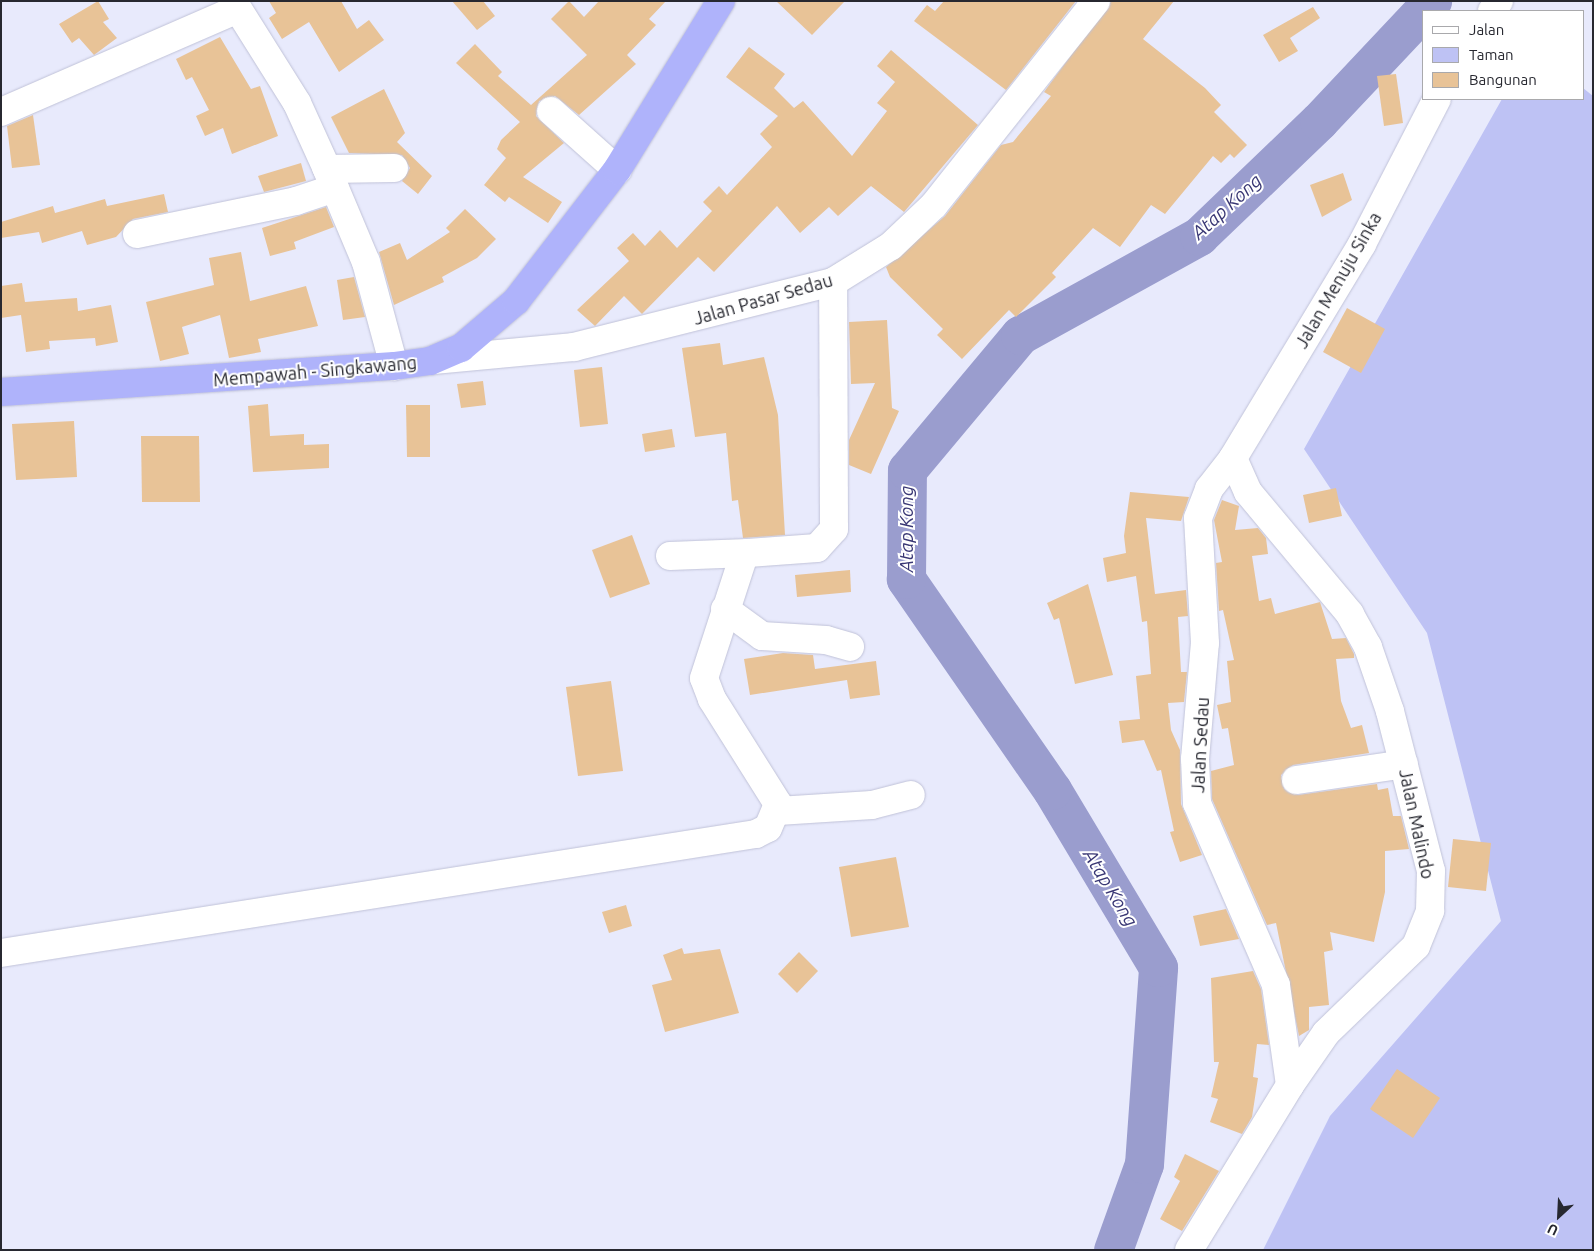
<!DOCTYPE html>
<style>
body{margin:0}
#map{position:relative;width:1594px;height:1251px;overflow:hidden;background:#e8eafc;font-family:Ubuntu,sans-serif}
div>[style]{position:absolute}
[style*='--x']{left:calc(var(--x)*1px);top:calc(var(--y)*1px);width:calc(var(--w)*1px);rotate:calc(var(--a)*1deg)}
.green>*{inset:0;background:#bec2f4}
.river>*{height:39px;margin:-19.5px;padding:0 19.5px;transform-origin:19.5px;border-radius:19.5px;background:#9a9dce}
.building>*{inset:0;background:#e8c397}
.roads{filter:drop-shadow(0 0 1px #c0c2d8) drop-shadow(0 0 1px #c0c2d8)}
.minor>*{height:28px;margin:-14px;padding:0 14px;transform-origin:14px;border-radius:14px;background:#fff}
.highway>*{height:28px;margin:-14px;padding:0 14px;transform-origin:14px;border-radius:14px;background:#afb3fb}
span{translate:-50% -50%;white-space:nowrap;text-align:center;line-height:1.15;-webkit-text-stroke:4px #fff;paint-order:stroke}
.street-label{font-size:18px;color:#272830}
.water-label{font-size:19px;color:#393774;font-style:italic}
.frame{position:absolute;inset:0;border:2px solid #272830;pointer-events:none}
.legend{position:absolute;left:1422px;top:10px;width:162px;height:90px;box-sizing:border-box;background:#fff;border:1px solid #a9a9ac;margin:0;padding:6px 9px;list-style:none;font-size:15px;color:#272830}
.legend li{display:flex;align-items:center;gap:10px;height:25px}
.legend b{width:25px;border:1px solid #a9a9ac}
.north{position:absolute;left:1534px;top:1191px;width:50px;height:50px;-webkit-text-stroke:4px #fff;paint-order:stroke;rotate:205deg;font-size:14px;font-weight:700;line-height:20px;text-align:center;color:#272830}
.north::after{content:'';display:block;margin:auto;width:18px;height:22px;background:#272830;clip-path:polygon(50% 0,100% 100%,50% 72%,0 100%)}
</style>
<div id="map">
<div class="green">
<i style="clip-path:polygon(1583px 88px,1593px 96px,1593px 1250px,1263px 1250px,1330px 1116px,1501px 921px,1427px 633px,1304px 449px,1502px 99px,1583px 99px)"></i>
</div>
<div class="river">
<i style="--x:1113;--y:1250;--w:91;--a:-70.2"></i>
<i style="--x:1144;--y:1164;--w:197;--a:-85.9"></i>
<i style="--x:1158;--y:967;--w:206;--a:-120.9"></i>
<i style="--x:1052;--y:790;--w:257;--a:-124.7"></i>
<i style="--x:906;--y:579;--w:109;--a:-89.5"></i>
<i style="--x:907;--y:470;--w:176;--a:-50.1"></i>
<i style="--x:1020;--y:335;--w:205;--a:-28.9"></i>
<i style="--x:1199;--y:236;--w:166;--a:-43.8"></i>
<i style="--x:1319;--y:121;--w:165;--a:-46.7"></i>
</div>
<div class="building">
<i style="clip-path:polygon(98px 1px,109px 19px,103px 22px,117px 38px,94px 55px,79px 38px,72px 43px,59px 24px)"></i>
<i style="clip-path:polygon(269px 1px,341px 1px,357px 29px,369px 20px,384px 40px,339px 72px,309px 22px,282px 39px,269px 18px,276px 13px)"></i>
<i style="clip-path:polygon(452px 1px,483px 1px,495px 16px,477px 30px)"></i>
<i style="clip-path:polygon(569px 1px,584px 17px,599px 1px,666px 1px,649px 19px,656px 25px,627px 55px,636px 64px,579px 115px,555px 96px,539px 101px,536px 116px,564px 143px,523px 177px,562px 202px,548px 223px,509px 197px,505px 202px,484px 185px,506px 158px,497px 149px,501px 140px,520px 122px,456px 63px,475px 44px,502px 72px,498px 76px,531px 105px,587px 55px,551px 19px)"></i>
<i style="clip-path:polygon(776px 1px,845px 1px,812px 35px)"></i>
<i style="clip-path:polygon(944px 1px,1076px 1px,1006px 90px,914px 21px,927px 5px,935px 11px)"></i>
<i style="clip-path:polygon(1111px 1px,1174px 1px,1143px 39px,1205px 88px,1221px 105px,1214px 112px,1247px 145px,1234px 158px,1230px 154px,1221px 163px,1213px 156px,1165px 214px,1151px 205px,1120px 247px,1093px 228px,1052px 273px,1056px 277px,1016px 317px,1009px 310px,962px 359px,937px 335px,943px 329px,890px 277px,886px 267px,945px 216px,1001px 145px,1013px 142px,1051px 96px,1044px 92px)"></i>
<i style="clip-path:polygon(1313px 7px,1320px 18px,1290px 38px,1298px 51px,1279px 62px,1263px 35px)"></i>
<i style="clip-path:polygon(220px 37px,251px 89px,260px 86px,278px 136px,232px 154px,223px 128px,205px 136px,196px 116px,209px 110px,192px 77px,186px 80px,176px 59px)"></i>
<i style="clip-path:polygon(749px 47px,785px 74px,774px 88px,794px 108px,803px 101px,852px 156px,887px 111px,877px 103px,895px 82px,877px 66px,891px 50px,978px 125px,904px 212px,871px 186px,838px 216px,829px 207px,800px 233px,777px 206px,714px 272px,698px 257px,642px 314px,624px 296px,595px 326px,577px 310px,629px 261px,617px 248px,633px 233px,645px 246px,660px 230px,677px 248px,712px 211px,703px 202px,719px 186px,727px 195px,772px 147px,760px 134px,778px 116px,726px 77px)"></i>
<i style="clip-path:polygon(1396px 74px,1403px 123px,1384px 126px,1377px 76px)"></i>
<i style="clip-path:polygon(384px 89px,405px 133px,397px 142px,432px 176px,418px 194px,402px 181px,410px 168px,402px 155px,349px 153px,331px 117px)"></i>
<i style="clip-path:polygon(33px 115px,40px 165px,12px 168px,7px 126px)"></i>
<i style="clip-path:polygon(301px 163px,306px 181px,264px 192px,258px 176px)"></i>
<i style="clip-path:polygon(1343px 173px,1352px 200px,1322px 217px,1310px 185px)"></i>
<i style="clip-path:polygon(164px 194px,168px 212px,133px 219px,116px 237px,87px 245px,82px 231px,42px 243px,39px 232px,1px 238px,1px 222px,53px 206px,55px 213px,105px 199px,107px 206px)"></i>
<i style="clip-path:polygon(326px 207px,334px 227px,294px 242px,296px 249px,270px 256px,262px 228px)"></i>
<i style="clip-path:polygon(465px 209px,496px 239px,477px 258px,442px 277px,444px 282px,394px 305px,379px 252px,400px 243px,407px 260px,450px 232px,446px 228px)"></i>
<i style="clip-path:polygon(241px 252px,250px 301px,306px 286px,318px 326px,258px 339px,261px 352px,229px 358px,220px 315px,182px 327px,189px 354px,160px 361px,146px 302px,214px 285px,209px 258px)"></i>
<i style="clip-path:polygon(354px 277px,365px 317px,343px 320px,337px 280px)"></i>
<i style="clip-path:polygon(22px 283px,25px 302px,77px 298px,78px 311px,111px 305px,118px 342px,96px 346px,95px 338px,49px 341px,50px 349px,26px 352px,21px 315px,1px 318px,1px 286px)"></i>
<i style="clip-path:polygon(1347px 308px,1385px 329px,1361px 373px,1323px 352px)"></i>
<i style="clip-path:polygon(887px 320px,892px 408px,899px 411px,871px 474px,849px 465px,849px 440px,875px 383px,851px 384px,849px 322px)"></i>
<i style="clip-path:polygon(720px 343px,723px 365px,764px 357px,778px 415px,785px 535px,743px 538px,738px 500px,732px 501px,726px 433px,695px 437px,682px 348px)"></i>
<i style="clip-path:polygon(602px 367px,608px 424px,580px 427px,574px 370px)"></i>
<i style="clip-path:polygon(483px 381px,486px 405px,461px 408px,457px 384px)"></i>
<i style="clip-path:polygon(268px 404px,270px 436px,304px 434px,304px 445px,329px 444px,329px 468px,253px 472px,248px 406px)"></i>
<i style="clip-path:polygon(406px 405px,430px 405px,430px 457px,407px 457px)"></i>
<i style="clip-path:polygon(74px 421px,77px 477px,16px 480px,12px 424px)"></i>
<i style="clip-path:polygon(672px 429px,675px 447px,645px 452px,642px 434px)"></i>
<i style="clip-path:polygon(141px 436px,199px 436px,200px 502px,142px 502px)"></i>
<i style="clip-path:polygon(1336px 488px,1342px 516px,1309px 523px,1303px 495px)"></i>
<i style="clip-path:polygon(1130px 492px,1189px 497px,1181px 521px,1146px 518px,1155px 594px,1186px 590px,1188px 616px,1178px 617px,1181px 672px,1187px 672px,1184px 702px,1168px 703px,1171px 730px,1180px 750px,1181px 804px,1202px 855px,1180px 862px,1170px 832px,1174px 831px,1161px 770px,1157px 771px,1144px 740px,1122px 743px,1119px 721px,1140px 719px,1136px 676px,1151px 674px,1147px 621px,1142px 622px,1136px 576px,1107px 582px,1103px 558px,1126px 553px,1124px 536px)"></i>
<i style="clip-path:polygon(1222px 500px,1239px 506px,1235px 530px,1258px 528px,1266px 538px,1268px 554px,1252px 556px,1259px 601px,1271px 598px,1275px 614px,1320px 602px,1332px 639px,1346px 638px,1354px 654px,1354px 658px,1336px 659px,1341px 701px,1351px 728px,1362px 725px,1369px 753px,1293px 765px,1281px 775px,1284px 789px,1298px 795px,1377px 784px,1378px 790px,1388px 788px,1393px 816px,1401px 816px,1409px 849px,1385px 851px,1385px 892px,1374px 942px,1330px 932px,1333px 950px,1324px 952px,1329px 1005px,1309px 1007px,1309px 1030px,1299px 1036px,1276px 923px,1267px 925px,1212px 799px,1211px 771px,1234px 765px,1228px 728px,1222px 729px,1217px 705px,1231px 702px,1227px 661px,1234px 660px,1223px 610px,1219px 611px,1216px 563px,1222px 562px,1214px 520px)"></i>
<i style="clip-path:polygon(632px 535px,650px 584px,610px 598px,592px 550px)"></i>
<i style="clip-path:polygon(850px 570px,851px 592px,797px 597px,795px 575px)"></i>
<i style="clip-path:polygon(1088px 584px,1113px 675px,1075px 684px,1059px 618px,1054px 620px,1047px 603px)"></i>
<i style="clip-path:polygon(783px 653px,813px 655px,815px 669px,876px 661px,880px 695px,850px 699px,847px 680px,750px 695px,744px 659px)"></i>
<i style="clip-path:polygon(611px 681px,623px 771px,578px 776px,566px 687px)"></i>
<i style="clip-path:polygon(1453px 839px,1491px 843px,1486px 891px,1448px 887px)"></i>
<i style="clip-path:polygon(896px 857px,909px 927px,851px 937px,839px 867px)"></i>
<i style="clip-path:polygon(626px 905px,632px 926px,609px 933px,602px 912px)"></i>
<i style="clip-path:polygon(1226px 909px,1239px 939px,1200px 946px,1193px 916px)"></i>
<i style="clip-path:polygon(682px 948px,684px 954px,720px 949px,739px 1013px,665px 1032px,652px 985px,672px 980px,663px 955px)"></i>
<i style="clip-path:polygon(799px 952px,818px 971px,797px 993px,778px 974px)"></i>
<i style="clip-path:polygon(1253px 971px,1261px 989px,1269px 1045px,1257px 1044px,1253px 1077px,1258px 1078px,1252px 1117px,1242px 1134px,1210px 1122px,1218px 1099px,1211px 1097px,1219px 1062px,1214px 1062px,1211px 978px)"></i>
<i style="clip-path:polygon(1397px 1069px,1440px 1098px,1413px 1138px,1370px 1109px)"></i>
<i style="clip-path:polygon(1185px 1154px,1219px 1171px,1182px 1231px,1160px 1219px,1180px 1181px,1174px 1177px)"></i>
</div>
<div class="roads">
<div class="minor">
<i style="--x:1492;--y:11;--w:12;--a:-55"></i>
<i style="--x:551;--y:111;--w:89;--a:41.8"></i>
<i style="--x:1;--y:112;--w:258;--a:-23.5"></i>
<i style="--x:238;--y:9;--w:111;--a:57.9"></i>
<i style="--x:297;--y:103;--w:70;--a:65.6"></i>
<i style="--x:326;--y:167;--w:103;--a:67.2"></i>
<i style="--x:366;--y:262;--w:108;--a:74.9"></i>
<i style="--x:327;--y:169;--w:67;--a:-0.9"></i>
<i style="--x:137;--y:234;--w:162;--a:-11.7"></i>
<i style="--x:296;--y:201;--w:41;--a:-18.4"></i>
<i style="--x:434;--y:360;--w:141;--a:-5.3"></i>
<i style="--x:574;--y:347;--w:267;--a:-14.1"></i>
<i style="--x:833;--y:282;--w:68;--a:-31.8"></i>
<i style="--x:891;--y:246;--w:59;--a:-43.6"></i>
<i style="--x:934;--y:205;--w:260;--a:-51.5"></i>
<i style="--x:670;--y:556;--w:78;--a:-2.2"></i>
<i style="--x:725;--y:609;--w:46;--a:36.1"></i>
<i style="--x:762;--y:636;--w:64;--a:3.6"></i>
<i style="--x:826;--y:640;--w:25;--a:16"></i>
<i style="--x:1296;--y:780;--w:109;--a:-8.4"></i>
<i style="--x:778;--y:811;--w:94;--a:-3.7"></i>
<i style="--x:872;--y:805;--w:40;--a:-14.4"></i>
<i style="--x:1;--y:953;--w:764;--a:-8.96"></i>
<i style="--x:756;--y:834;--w:13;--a:-27"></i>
<i style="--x:768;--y:828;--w:26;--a:-67"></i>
<i style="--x:778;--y:804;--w:124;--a:-122.2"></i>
<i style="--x:712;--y:699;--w:22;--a:-111"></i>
<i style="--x:704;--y:678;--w:126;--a:-72"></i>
<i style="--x:743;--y:558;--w:7;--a:-45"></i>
<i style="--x:748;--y:553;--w:69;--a:-4.1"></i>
<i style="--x:817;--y:548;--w:25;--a:-48"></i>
<i style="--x:834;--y:529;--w:247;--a:-90.2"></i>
<i style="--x:1290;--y:1085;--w:101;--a:-98"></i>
<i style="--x:1276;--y:985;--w:198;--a:-113.5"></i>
<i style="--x:1197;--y:803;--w:44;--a:-92.6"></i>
<i style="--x:1195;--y:759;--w:116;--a:-85.1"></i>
<i style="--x:1205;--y:643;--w:125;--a:-93.2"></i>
<i style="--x:1198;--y:518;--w:31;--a:-69"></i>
<i style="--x:1209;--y:489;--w:39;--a:-52"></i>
<i style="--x:1233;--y:458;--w:250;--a:-58.9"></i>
<i style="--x:1362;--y:244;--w:163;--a:-62.7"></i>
<i style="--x:1189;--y:1250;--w:193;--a:-58.5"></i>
<i style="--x:1290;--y:1085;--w:63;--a:-55.3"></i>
<i style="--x:1326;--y:1033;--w:125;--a:-44"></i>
<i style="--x:1416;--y:946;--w:38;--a:-68"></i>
<i style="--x:1430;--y:911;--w:40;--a:-88.6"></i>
<i style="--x:1431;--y:871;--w:165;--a:-104.4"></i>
<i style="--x:1390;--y:711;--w:68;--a:-109"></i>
<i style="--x:1368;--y:647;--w:38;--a:-119"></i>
<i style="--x:1350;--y:614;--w:159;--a:-129.9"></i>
<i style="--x:1248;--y:492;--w:37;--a:-114"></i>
</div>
<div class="highway">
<i style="--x:1;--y:392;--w:394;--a:-3.8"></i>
<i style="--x:394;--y:366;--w:36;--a:-8"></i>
<i style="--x:430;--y:361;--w:34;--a:-23"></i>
<i style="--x:461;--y:348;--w:72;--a:-40.5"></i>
<i style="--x:516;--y:301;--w:165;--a:-52.4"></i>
<i style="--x:617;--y:170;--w:198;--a:-58.4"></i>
</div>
</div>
<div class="street-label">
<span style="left:1338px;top:280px;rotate:-60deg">Jalan Menuju Sinka</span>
<span style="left:763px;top:299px;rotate:-16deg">Jalan Pasar Sedau</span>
<span style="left:315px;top:371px;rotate:-5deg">Mempawah - Singkawang</span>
<span style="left:1200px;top:745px;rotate:-87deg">Jalan Sedau</span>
<span style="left:1417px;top:824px;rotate:78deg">Jalan Malindo</span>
</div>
<div class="water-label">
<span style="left:1227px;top:207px;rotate:-42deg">Atap Kong</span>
<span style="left:907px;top:529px;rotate:-90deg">Atap Kong</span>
<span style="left:1110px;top:888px;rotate:59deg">Atap Kong</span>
</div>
<div class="frame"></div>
<ul class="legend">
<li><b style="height:6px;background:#fff"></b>Jalan</li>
<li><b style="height:14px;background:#bec2f4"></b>Taman</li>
<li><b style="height:14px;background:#e8c397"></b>Bangunan</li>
</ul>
<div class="north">U</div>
</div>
